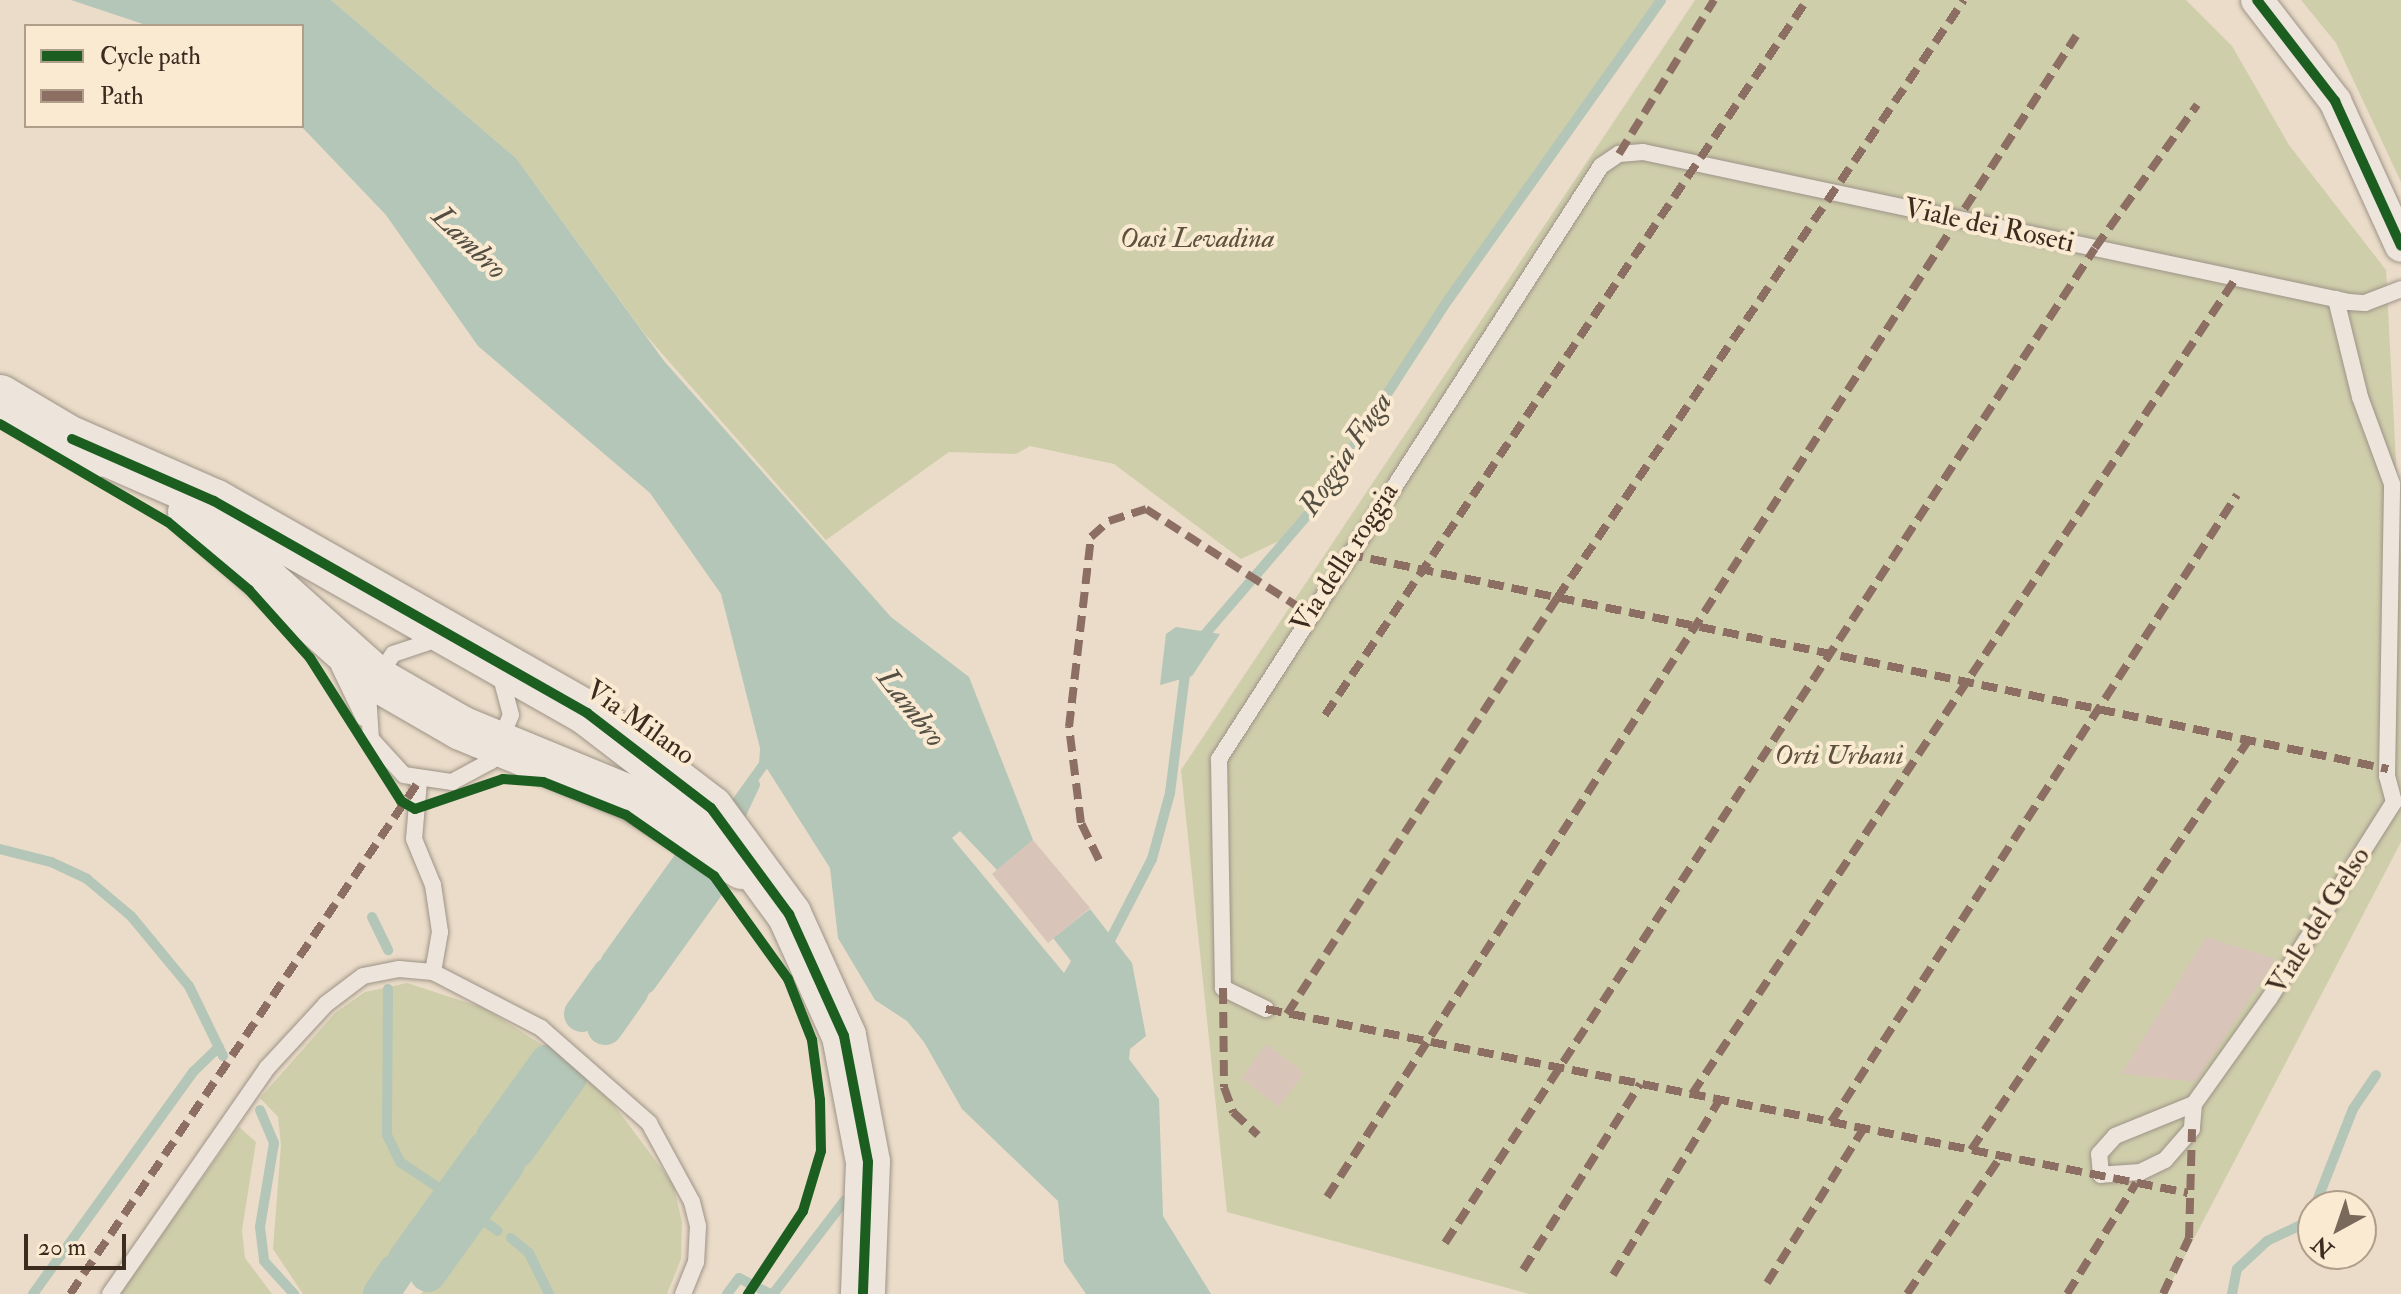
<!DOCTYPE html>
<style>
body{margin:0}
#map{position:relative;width:2401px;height:1294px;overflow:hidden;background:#eadcc8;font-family:"IM FELL Double Pica",serif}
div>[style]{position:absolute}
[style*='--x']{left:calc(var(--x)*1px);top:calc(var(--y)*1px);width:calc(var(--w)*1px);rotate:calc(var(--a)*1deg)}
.green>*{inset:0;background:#cfceab}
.water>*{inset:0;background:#b4c6b7}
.stream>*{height:10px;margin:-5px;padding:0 5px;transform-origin:5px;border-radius:5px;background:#b4c6b7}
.canal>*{height:36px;margin:-18px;padding:0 18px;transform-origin:18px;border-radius:18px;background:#b4c6b7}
.building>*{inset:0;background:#d8c4b8}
.roads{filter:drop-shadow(0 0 2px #9e9387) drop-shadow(0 0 2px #9e9387)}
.lane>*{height:16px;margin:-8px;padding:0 8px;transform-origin:8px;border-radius:8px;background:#ede5dc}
.street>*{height:32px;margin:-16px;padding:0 16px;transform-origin:16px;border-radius:16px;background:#ede5dc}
.secondary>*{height:44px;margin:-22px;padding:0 22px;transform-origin:22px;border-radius:22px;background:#ede5dc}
.quiet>*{height:8px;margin-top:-4px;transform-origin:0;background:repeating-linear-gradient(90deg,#8d6e63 0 16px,transparent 0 24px)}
.cycleway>*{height:10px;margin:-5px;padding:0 5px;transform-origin:5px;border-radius:5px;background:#1b5e20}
span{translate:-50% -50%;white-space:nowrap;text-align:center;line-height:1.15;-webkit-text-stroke:8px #faead2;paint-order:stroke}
.street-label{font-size:28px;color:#3c2b1f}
.park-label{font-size:28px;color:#5b513c;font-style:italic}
.water-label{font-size:30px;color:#544f43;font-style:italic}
.legend{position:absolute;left:24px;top:24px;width:280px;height:104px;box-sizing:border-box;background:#faead2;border:2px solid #ae9e8a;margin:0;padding:10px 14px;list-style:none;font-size:24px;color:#3c2b1f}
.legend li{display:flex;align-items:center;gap:16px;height:40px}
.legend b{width:40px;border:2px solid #ae9e8a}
.north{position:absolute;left:2297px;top:1190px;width:80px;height:80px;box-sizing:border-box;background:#faead2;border:2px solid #ae9e8a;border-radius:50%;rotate:220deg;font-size:22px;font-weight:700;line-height:32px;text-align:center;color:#3c2b1f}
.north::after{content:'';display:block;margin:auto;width:28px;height:36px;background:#79695a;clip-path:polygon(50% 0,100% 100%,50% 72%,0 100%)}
.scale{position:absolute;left:24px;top:1234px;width:102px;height:36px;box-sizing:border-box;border:4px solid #3c2b1f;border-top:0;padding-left:10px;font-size:24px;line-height:28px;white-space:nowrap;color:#3c2b1f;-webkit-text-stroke:6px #faead2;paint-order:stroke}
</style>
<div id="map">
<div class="green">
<i style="clip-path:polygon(331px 0,1656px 0,1422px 337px,1298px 532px,1241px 559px,1114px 464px,1030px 446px,1016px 454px,949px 452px,826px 540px,644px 333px,516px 158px)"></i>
<i style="clip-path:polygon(1695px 0,2186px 0,2232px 46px,2289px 145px,2386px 270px,2401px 558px,2401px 842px,2165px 1294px,1530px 1294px,1227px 1212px,1181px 770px)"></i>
<i style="clip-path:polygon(2301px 0,2401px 0,2401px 182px,2336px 43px)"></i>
<i style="clip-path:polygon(407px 983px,484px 1008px,544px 1046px,366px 1294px,303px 1294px,273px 1249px,281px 1145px,278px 1117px,260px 1098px,335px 1013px,365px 992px)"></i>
<i style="clip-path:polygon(580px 1074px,611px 1101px,673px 1184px,682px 1222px,681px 1259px,667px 1294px,421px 1294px)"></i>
<i style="clip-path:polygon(239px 1127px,256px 1142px,242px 1230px,245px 1258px,272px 1294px,119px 1294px)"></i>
</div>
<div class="water">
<i style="clip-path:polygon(71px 0,331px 0,516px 158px,664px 361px,891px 617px,969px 677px,1033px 840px,997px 870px,960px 831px,952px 838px,1064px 973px,1071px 961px,1053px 938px,1090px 909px,1132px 963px,1146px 1036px,1130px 1049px,1129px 1059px,1159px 1099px,1163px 1216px,1211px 1294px,1086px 1294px,1064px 1262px,1058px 1201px,962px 1109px,924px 1042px,907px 1021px,875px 1000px,838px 938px,830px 868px,764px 764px,721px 594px,650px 493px,478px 346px,386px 215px,301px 126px,302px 26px,149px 26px)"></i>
<i style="clip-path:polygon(1176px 627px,1220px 634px,1192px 676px,1160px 685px,1166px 634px)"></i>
</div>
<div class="stream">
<i style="--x:1200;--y:640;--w:172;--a:-49.3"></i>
<i style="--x:1312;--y:510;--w:250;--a:-57.1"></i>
<i style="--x:1448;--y:300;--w:368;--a:-54.6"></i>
<i style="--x:731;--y:810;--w:57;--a:-54.3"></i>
<i style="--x:764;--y:764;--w:13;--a:-86"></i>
<i style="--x:739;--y:819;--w:38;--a:-65"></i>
<i style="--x:0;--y:849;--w:53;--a:14.3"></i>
<i style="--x:51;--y:862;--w:40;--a:25"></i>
<i style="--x:87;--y:879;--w:57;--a:40.1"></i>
<i style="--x:131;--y:916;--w:91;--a:50.4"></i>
<i style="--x:189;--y:986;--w:78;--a:64.1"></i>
<i style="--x:372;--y:917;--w:37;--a:64"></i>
<i style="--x:1106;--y:948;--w:100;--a:-62.7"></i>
<i style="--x:1152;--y:859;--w:68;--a:-74.7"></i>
<i style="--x:1170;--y:793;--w:127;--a:-82.8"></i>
<i style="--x:388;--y:989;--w:146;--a:90.4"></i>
<i style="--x:387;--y:1135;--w:30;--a:64"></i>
<i style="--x:400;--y:1162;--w:43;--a:33.7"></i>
<i style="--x:260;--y:1110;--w:36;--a:67"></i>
<i style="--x:274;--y:1143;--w:85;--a:99.5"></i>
<i style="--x:260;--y:1227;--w:34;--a:83"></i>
<i style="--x:264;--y:1261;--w:45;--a:47.7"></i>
<i style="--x:2315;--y:1206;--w:104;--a:-68.6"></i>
<i style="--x:2353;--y:1109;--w:41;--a:-55.9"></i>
<i style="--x:480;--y:1218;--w:22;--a:36"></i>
<i style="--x:511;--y:1238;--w:23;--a:40"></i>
<i style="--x:529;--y:1253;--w:46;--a:64"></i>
<i style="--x:33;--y:1294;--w:274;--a:-54.2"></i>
<i style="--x:193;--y:1072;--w:36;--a:-44"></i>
<i style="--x:727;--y:1294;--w:20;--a:-53"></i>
<i style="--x:739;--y:1278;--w:36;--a:27"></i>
<i style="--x:773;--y:1294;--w:118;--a:-52.5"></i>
<i style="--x:2232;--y:1294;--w:25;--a:-79"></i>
<i style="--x:2237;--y:1269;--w:41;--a:-43"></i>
<i style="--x:2267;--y:1241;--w:44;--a:-25.4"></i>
<i style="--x:2307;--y:1222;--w:13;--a:-63"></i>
</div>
<div class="canal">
<i style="--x:618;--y:965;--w:125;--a:-54.4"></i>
<i style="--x:640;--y:978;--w:118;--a:-54.3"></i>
<i style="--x:582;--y:1014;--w:48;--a:-54.3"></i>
<i style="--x:605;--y:1027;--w:45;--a:-54.9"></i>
<i style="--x:494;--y:1137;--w:92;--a:-54.2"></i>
<i style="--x:517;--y:1150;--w:90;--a:-54.5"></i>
<i style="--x:406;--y:1259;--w:135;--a:-54.1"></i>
<i style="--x:428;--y:1274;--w:135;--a:-54.3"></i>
<i style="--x:381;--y:1294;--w:27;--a:-56"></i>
</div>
<div class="building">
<i style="clip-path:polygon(1033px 840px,1090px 908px,1048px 943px,992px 874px)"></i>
<i style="clip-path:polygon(2206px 937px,2276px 959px,2195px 1082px,2121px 1074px)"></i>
<i style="clip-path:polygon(1266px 1044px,1304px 1073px,1279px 1107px,1241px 1078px)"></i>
</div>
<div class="roads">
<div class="lane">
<i style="--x:438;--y:639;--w:47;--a:161.6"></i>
<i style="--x:393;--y:654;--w:46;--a:122.7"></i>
<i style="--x:368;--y:693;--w:46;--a:86.3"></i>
<i style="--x:371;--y:739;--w:49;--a:47.5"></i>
<i style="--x:404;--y:775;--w:49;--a:8.3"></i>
<i style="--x:452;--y:782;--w:44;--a:-28.3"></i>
<i style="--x:491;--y:761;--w:50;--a:-66.5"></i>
<i style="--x:511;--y:715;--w:42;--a:-105"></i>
<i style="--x:339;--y:666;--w:58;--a:64.3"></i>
<i style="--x:419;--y:781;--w:58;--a:94.9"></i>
<i style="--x:414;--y:839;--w:50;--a:67.6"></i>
<i style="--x:433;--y:885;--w:48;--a:81.5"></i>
<i style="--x:440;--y:932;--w:41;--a:99.9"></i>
<i style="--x:1266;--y:1009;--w:48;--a:-154"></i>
<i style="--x:1223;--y:988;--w:229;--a:-91"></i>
<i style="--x:1219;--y:759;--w:705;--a:-57.21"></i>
<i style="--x:1601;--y:166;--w:22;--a:-34"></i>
<i style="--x:1619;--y:154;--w:24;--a:-5"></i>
<i style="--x:1643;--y:152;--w:722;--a:11.99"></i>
<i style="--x:2349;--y:302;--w:16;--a:4"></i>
<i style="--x:2365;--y:303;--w:39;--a:-21"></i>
<i style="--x:2194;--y:1104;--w:25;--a:95"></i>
<i style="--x:2192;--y:1129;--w:41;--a:131.1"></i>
<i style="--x:2165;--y:1160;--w:28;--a:154"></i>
<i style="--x:2140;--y:1172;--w:39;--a:176"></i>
<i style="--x:2101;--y:1175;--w:21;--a:-95"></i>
<i style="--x:2099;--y:1154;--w:24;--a:-48"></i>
<i style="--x:2115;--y:1136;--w:85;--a:-22.1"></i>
<i style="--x:2194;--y:1104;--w:129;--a:-54.5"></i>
<i style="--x:2269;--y:999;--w:233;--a:-57.6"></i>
<i style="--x:2394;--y:802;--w:27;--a:-105"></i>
<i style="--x:2387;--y:776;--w:292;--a:-89"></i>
<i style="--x:2392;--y:484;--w:93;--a:-110.2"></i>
<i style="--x:2360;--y:397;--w:101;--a:-103.8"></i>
<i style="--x:110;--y:1294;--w:275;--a:-55.2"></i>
<i style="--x:267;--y:1068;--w:87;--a:-47.3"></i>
<i style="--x:326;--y:1004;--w:46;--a:-37.1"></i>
<i style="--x:363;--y:976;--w:37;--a:-11"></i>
<i style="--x:399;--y:969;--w:34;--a:5"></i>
<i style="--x:433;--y:972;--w:122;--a:27.4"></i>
<i style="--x:541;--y:1028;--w:144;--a:41.3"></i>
<i style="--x:649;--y:1123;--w:90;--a:61.4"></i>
<i style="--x:692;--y:1202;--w:25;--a:76"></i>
<i style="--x:698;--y:1226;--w:36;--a:93"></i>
<i style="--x:696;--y:1262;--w:35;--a:112"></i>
</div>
<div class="street">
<i style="--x:2257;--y:0;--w:128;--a:52.3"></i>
<i style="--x:2335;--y:101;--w:159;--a:65.5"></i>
</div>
<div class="secondary">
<i style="--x:0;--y:397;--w:114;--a:30.6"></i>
<i style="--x:72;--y:439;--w:155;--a:23.6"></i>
<i style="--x:214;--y:501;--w:429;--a:29.6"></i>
<i style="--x:587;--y:713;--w:156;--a:37.5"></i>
<i style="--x:711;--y:808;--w:132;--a:53.7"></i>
<i style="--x:789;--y:914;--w:134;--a:65.7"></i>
<i style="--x:844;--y:1036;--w:128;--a:79.2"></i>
<i style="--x:868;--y:1162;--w:132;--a:92.2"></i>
<i style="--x:190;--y:512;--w:252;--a:41.8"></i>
<i style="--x:378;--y:680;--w:96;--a:30"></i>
<i style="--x:461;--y:728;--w:184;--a:22.4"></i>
<i style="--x:631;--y:798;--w:131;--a:31.9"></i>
</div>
</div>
<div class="quiet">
<i style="--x:1619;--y:154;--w:181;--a:-58.3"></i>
<i style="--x:1347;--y:554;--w:1063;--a:11.67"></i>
<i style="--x:1325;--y:715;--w:862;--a:-56.02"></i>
<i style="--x:1099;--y:860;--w:41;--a:-115.9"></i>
<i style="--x:1081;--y:823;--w:97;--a:-97.1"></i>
<i style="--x:1069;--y:727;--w:191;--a:-83.4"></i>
<i style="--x:1091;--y:537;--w:24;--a:-42"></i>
<i style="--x:1109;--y:521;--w:39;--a:-18"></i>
<i style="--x:1146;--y:509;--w:193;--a:32.7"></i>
<i style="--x:1223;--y:988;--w:99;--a:89.4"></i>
<i style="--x:1224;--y:1087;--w:27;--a:70"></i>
<i style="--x:1233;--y:1112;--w:34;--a:43"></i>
<i style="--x:1266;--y:1009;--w:940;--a:11.29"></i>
<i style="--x:1287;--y:1014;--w:496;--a:-57"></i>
<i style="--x:1557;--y:598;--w:723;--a:-55.76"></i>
<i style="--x:1692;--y:1094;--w:981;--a:-56.31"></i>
<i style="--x:1831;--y:1122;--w:747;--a:-57.08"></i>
<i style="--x:1971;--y:1150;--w:494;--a:-55.9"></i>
<i style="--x:1327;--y:1197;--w:1382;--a:-57.17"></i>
<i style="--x:1445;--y:1243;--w:1188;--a:-56.84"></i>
<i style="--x:2095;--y:248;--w:176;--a:-54.5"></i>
<i style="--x:1523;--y:1270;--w:220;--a:-57.8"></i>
<i style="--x:1613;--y:1275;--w:206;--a:-58.7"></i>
<i style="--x:1767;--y:1283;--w:183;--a:-58"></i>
<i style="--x:70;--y:1294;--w:620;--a:-55.77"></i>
<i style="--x:1907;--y:1294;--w:167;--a:-55.7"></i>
<i style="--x:2067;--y:1294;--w:131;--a:-58.1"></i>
<i style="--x:2163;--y:1294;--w:62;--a:-65.1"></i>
<i style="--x:2189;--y:1238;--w:109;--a:-88.4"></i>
</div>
<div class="cycleway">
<i style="--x:2257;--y:0;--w:128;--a:52.3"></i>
<i style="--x:2335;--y:101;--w:159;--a:65.5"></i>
<i style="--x:0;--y:424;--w:194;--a:30.3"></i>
<i style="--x:168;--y:522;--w:106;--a:40"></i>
<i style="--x:249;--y:590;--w:91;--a:48.1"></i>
<i style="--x:310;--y:658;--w:169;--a:57.5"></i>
<i style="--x:401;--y:801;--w:16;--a:30"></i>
<i style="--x:415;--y:809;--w:93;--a:-18.8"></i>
<i style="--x:503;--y:779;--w:40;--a:4.3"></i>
<i style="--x:543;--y:782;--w:89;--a:21.7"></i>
<i style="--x:626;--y:815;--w:107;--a:34.7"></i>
<i style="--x:714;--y:876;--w:127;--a:54.3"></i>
<i style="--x:788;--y:979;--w:66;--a:68.5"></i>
<i style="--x:812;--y:1040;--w:61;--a:82.4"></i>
<i style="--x:820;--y:1100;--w:51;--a:88.9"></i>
<i style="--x:821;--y:1151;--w:63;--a:106.7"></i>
<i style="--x:803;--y:1211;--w:100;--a:123.5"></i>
<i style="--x:72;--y:439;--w:155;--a:23.6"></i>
<i style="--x:214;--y:501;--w:429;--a:29.6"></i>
<i style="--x:587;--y:713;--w:156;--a:37.5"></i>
<i style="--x:711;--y:808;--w:132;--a:53.7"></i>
<i style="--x:789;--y:914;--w:134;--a:65.7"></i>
<i style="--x:844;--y:1036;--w:128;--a:79.2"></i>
<i style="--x:868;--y:1162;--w:132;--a:92.2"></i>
</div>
<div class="street-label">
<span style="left:1989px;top:226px;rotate:12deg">Viale dei Roseti</span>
<span style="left:1345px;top:558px;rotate:-57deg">Via della roggia</span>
<span style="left:640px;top:723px;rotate:35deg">Via Milano</span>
<span style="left:2319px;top:921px;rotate:-58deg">Viale del Gelso</span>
</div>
<div class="park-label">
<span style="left:1197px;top:239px">Oasi Levadina</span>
<span style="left:1839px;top:756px">Orti Urbani</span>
</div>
<div class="water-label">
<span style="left:469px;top:243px;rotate:44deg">Lambro</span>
<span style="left:1346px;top:454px;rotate:-56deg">Roggia Fuga</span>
<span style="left:911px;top:708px;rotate:52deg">Lambro</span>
</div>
<ul class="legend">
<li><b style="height:10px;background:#1b5e20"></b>Cycle path</li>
<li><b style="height:10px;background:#8d6e63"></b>Path</li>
</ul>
<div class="north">N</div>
<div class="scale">20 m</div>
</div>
